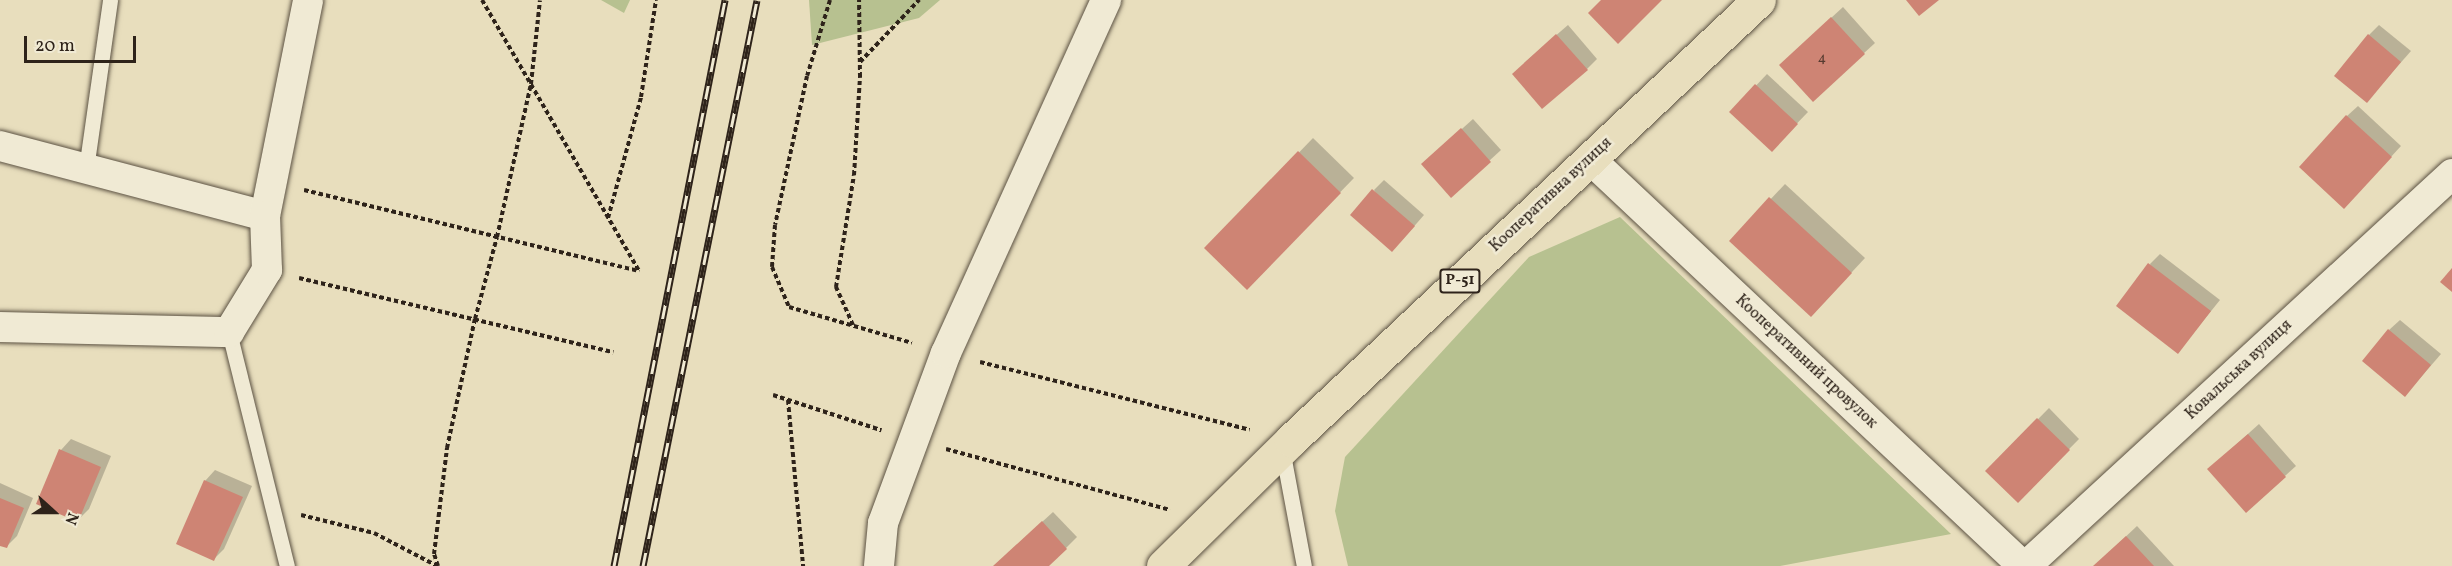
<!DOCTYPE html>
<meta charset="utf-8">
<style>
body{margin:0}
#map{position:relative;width:2452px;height:566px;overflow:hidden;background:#e8debd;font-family:Vollkorn,serif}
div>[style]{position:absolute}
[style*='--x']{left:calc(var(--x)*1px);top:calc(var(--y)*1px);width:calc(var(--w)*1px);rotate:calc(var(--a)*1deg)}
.green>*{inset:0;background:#b7c190}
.shadow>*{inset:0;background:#0003}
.building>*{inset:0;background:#ce8474}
.path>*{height:4px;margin-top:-2px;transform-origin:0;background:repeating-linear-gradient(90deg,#2e231a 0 4.5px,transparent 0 7.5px)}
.roads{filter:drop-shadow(0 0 2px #5c5243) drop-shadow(0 0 2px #5c5243)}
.lane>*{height:15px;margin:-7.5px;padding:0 7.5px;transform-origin:7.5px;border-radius:7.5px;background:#f0ead4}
.street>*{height:30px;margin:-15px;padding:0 15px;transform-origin:15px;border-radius:15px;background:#f0ead4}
.primary>*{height:33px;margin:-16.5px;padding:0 16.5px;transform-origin:16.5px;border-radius:16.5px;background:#e8debd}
.rail>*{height:7px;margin-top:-3.5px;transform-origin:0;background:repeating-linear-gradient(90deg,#f0ead4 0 14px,#2e231a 0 28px);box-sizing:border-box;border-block:2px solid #2e231a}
span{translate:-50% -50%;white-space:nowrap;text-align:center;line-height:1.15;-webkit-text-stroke:5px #f0ead4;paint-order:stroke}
.number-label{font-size:14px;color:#563b30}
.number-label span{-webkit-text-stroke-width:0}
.shield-label span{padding:2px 4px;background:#f0ead4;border:2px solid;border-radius:4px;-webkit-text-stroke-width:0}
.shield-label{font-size:15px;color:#2e231a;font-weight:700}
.street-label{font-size:16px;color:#2e231a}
.north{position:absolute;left:24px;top:482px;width:60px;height:60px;-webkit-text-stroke:4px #f0ead4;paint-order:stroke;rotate:111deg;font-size:16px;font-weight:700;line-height:24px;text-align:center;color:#2e231a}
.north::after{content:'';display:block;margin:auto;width:21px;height:27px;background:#2e231a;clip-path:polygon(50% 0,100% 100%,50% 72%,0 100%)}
.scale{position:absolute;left:24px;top:36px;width:112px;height:27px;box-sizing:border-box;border:3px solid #2e231a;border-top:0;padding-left:8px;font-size:18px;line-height:21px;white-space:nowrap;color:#2e231a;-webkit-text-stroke:4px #f0ead4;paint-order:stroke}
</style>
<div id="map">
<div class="green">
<i style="clip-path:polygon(601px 0,630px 0,624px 13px)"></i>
<i style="clip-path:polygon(809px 0,940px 0,919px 18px,812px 45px)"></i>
<i style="clip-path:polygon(1620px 217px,1951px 534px,1780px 566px,1348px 566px,1335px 511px,1345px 457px,1529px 257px)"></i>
</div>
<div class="shadow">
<i style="clip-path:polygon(1843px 7px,1875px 43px,1813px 100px,1792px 54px)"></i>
<i style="clip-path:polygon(1568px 25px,1597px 59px,1587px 69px,1524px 63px)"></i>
<i style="clip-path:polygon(2379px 25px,2411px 51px,2367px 101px,2369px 35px)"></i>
<i style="clip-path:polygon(1767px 74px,1808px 112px,1782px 139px,1731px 112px)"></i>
<i style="clip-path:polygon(2358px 106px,2401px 146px,2355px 196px,2347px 116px)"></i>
<i style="clip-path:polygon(1473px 119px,1501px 150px,1451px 196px,1434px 154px)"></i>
<i style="clip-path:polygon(1313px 138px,1354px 178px,1247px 288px,1207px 248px)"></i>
<i style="clip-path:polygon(1384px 180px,1424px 215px,1403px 239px,1374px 190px)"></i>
<i style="clip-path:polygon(1785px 184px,1865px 258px,1825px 301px,1731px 241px)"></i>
<i style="clip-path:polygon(2160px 254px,2220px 300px,2178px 352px,2150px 264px)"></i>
<i style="clip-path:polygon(2400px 320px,2441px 354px,2415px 384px,2389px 330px)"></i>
<i style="clip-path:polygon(2049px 408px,2079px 439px,2018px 501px,1987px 471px)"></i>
<i style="clip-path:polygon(2259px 424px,2296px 466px,2246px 511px,2220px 459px)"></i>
<i style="clip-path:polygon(71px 439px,111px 456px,89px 509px,78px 520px,38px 503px,61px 450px)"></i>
<i style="clip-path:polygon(215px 470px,252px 486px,224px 549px,214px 559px,205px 481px)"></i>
<i style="clip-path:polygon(0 483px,33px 498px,17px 536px,6px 547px,0 544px)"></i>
<i style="clip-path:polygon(1053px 512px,1077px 537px,1066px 548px,1047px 566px,994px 566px)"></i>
<i style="clip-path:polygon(2137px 526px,2174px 566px,2095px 566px,2102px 559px)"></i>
</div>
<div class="building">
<i style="clip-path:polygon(1601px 0,1662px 0,1618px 44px,1588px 13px)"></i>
<i style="clip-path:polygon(1906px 0,1939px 0,1919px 16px)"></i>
<i style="clip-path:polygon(1831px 17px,1865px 54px,1813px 102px,1779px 65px)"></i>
<i style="clip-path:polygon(1556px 34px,1588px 70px,1542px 109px,1512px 74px)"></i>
<i style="clip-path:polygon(2368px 34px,2401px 62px,2367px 103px,2334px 76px)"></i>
<i style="clip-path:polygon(1755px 84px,1798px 124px,1772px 152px,1729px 112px)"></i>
<i style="clip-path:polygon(2346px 115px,2392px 157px,2344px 209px,2299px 167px)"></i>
<i style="clip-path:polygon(1461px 128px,1491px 162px,1451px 198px,1421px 164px)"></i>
<i style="clip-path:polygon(1298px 151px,1341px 193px,1247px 290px,1204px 248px)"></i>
<i style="clip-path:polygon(1372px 189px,1415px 226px,1392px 252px,1350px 215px)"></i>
<i style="clip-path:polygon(1769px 197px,1852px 273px,1811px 317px,1729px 241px)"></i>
<i style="clip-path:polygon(2148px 263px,2211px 311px,2178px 354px,2116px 306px)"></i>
<i style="clip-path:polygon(2452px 268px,2452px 292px,2440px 282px)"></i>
<i style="clip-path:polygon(2388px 329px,2431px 365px,2405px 397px,2362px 361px)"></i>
<i style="clip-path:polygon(2037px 418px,2070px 450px,2018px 503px,1985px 471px)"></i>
<i style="clip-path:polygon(2248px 434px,2286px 477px,2246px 513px,2207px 469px)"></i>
<i style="clip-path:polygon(59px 449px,101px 467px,78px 522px,36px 504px)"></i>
<i style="clip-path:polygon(204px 480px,243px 497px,214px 561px,176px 544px)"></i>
<i style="clip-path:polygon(0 498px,24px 508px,7px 548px,0 546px)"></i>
<i style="clip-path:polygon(1042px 521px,1067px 549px,1049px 566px,993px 566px)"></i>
<i style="clip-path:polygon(2126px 536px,2154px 566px,2093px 566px)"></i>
</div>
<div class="path">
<i style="--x:482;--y:0;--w:313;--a:59.9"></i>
<i style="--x:830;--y:0;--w:79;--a:106.8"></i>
<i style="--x:807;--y:76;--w:152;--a:102.1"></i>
<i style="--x:775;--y:225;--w:42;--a:94.1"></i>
<i style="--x:772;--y:267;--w:43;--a:67"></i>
<i style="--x:789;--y:307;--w:128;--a:16.3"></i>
<i style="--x:860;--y:62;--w:86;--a:-46.4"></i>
<i style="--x:304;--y:190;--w:345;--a:13.6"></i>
<i style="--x:608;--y:218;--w:125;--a:-74.7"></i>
<i style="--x:641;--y:97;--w:98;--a:-81.2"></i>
<i style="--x:299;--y:278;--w:323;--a:13.3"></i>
<i style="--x:853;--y:325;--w:42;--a:-114.1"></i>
<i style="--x:836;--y:287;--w:113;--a:-80.9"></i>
<i style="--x:854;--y:175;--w:98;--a:-86.5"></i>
<i style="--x:860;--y:77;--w:77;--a:-90.7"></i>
<i style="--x:980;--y:362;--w:278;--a:14.1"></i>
<i style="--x:773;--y:395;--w:114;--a:18"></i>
<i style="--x:788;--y:400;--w:167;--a:84.8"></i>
<i style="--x:946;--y:449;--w:232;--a:15.2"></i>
<i style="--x:301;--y:515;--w:75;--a:13.9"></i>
<i style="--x:374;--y:533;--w:71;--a:27.6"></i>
<i style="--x:438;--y:566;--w:13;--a:-108"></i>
<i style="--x:434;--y:554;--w:107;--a:-83"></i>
<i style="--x:447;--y:448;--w:132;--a:-77.8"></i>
<i style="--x:475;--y:319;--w:85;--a:-75"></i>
<i style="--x:497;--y:237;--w:157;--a:-77.5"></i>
<i style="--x:531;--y:84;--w:84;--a:-83.9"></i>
</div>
<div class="roads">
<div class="lane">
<i style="--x:86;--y:169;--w:171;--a:-81.9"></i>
<i style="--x:229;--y:332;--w:241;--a:76.1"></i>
<i style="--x:1282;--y:449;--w:119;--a:79.4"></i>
</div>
<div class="street">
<i style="--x:0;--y:146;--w:274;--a:14.8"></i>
<i style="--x:265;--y:216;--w:220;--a:-78.7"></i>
<i style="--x:1590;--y:159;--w:594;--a:43.23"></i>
<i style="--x:0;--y:327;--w:229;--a:1.3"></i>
<i style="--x:229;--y:332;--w:73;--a:-58.5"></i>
<i style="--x:267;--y:270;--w:54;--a:-92.1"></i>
<i style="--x:879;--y:566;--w:43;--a:-84.7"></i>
<i style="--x:883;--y:523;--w:181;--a:-69.7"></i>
<i style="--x:946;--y:353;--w:388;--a:-65.6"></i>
<i style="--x:2026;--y:566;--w:579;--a:-42.62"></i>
</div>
<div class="primary">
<i style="--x:1163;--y:566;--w:180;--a:-44.5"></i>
<i style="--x:1291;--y:440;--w:642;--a:-43.23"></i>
</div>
</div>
<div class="rail">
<i style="--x:614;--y:566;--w:577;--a:-78.9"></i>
<i style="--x:643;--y:566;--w:577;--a:-78.61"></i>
</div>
<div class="number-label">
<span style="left:1822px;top:59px">4</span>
</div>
<div class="shield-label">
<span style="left:1460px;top:281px">Р-51</span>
</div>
<div class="street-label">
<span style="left:1551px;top:195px;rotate:-43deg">Кооперативна вулиця</span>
<span style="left:1806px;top:362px;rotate:43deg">Кооперативний провулок</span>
<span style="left:2239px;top:370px;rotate:-43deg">Ковальська вулиця</span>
</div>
<div class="north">N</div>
<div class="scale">20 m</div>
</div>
